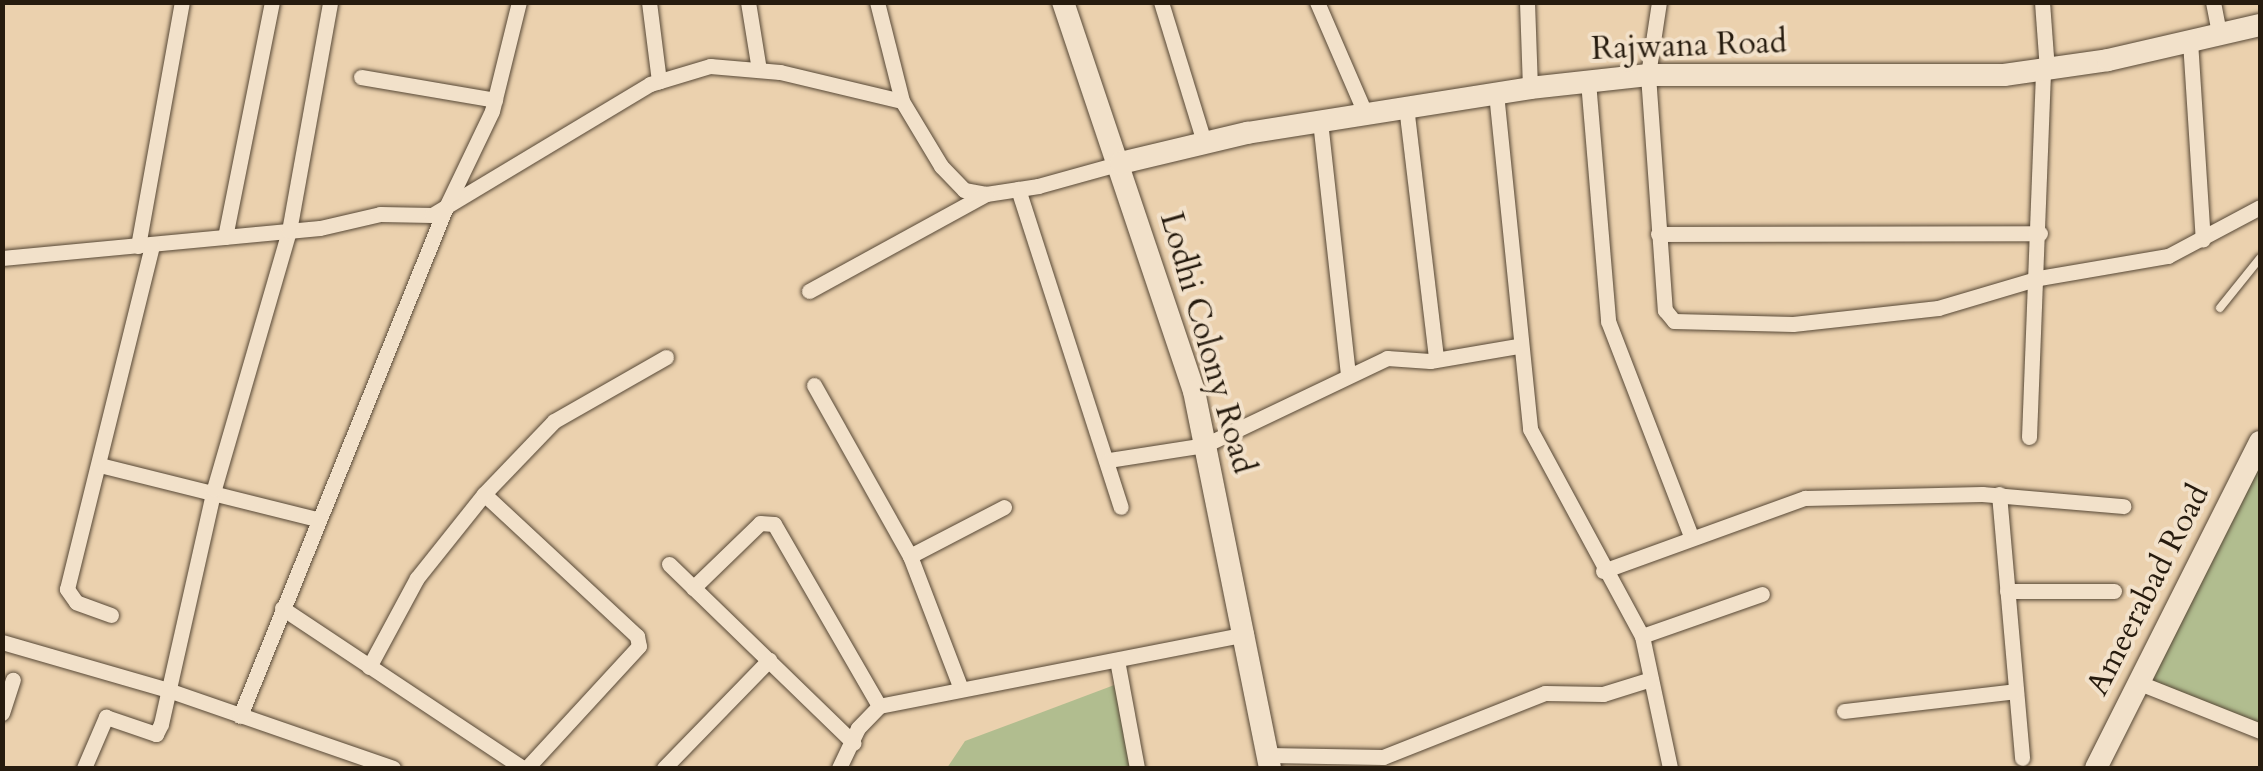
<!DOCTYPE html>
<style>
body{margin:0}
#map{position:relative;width:2263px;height:771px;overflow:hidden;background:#ebd1ae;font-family:Cardo,serif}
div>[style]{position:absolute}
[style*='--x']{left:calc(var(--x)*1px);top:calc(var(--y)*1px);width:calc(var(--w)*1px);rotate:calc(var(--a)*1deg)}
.green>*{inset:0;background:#b1bd8f}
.roads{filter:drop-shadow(0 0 2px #574836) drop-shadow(0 0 2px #574836)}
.lane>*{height:8px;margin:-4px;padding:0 4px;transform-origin:4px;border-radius:4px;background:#f2e1ca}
.street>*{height:15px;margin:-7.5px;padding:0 7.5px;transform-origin:7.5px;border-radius:7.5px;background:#f2e1ca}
.secondary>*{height:22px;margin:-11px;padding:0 11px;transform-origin:11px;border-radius:11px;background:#f2e1ca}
span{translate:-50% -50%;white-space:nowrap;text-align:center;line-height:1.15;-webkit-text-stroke:8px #f2e1ca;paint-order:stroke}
.street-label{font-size:32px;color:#261b0e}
.frame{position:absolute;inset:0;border:5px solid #261b0e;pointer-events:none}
</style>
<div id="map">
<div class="green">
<i style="clip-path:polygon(2260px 452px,2260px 727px,2143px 679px)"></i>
<i style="clip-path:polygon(1117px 684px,1132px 768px,947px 768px,965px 741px)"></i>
</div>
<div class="roads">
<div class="lane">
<i style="--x:2220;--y:308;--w:64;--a:-51.3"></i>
</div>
<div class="street">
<i style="--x:649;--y:2;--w:80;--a:82.8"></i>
<i style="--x:748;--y:2;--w:69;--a:80.8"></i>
<i style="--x:877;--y:2;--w:102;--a:75.8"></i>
<i style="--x:1161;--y:2;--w:146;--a:72.9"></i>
<i style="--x:1317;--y:2;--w:121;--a:66.6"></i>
<i style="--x:1527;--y:2;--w:86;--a:88"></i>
<i style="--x:1659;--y:2;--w:74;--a:98.6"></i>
<i style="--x:1648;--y:75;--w:236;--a:85.9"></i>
<i style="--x:1665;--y:310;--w:14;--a:51"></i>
<i style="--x:1674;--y:321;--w:119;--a:1.4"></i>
<i style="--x:1793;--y:324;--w:146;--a:-6.3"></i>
<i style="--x:1938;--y:308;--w:105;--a:-16.5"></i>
<i style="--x:2039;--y:278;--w:131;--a:-9.7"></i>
<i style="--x:2168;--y:256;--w:104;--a:-28"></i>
<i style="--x:2042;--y:2;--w:68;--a:85.8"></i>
<i style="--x:2213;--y:2;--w:33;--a:79"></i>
<i style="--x:2190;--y:41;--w:199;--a:86.3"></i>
<i style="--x:361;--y:77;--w:136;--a:9.7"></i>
<i style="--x:1588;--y:81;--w:241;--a:85.2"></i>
<i style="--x:1608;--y:321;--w:230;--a:68.9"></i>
<i style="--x:1496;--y:93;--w:338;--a:84.2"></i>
<i style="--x:1530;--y:429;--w:235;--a:61.6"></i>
<i style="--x:1642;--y:636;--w:135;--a:78"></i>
<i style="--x:1406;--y:106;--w:255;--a:83.2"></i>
<i style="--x:1320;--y:121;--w:256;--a:83.7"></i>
<i style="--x:1018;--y:189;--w:334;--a:72.1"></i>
<i style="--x:1658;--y:234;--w:382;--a:-0.1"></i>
<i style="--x:225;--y:237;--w:240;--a:-78.7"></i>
<i style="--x:138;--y:246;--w:248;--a:-79.8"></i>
<i style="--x:2;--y:258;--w:319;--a:-5.4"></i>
<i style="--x:320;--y:228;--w:62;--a:-13.1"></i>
<i style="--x:380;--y:214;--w:52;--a:1.1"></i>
<i style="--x:432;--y:215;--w:254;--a:-31"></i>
<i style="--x:650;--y:84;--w:63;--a:-16.7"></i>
<i style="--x:710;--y:66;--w:70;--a:4.9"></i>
<i style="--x:780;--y:72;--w:125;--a:13.4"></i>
<i style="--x:902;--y:101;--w:76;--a:59"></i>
<i style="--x:941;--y:166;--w:33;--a:46"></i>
<i style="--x:964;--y:190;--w:22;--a:10"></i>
<i style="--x:986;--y:194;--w:53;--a:-8.7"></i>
<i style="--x:1038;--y:186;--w:86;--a:-15.5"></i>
<i style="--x:809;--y:291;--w:202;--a:-28.7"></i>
<i style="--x:814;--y:385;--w:196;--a:60.7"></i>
<i style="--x:910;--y:556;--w:142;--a:69"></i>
<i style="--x:2029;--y:437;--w:366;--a:-87.8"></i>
<i style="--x:1109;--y:460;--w:97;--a:-8.9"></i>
<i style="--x:1205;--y:445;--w:202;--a:-25.5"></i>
<i style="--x:1387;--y:358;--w:43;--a:4"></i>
<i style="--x:1430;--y:361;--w:89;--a:-9.7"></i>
<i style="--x:100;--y:465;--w:224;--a:14"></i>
<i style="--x:484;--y:494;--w:209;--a:42.9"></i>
<i style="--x:637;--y:636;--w:10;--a:79"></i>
<i style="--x:639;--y:646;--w:166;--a:132.6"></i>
<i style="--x:1999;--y:494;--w:265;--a:85"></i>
<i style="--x:910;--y:556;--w:106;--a:-27.5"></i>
<i style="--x:669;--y:564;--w:257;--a:44.1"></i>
<i style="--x:1603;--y:571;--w:215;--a:-19.9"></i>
<i style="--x:1805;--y:498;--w:177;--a:-1.3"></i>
<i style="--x:1982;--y:494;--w:142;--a:4.9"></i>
<i style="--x:693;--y:588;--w:93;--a:-44.1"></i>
<i style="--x:760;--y:523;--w:14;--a:4"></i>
<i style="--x:774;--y:524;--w:210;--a:60"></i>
<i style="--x:2007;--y:591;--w:107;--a:0"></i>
<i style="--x:282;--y:608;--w:289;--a:33.6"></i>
<i style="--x:111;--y:615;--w:37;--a:-160"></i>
<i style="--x:76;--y:602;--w:16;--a:-125"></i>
<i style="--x:67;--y:589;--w:354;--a:-76.1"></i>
<i style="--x:1642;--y:636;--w:127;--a:-19.3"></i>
<i style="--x:2;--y:642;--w:173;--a:16.1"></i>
<i style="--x:168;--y:690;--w:238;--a:19.1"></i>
<i style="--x:1117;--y:660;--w:110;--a:79.5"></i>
<i style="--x:369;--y:667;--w:101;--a:-61.7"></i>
<i style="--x:417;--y:578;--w:107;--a:-51.4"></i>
<i style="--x:484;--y:494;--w:101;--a:-46.2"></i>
<i style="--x:554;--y:421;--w:129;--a:-29.7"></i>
<i style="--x:2137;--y:682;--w:132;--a:21.7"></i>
<i style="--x:1844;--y:711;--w:173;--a:-6.6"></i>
<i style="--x:2;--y:713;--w:35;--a:-72"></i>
<i style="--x:240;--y:716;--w:549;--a:-67.97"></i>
<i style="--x:446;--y:207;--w:106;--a:-64.4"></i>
<i style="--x:492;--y:111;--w:112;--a:-76.1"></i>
<i style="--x:1268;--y:755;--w:115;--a:1"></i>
<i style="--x:1383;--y:757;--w:174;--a:-21.6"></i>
<i style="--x:1545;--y:693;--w:58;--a:1"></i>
<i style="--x:1603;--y:694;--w:50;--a:-17.4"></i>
<i style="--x:84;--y:768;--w:56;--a:-66.7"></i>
<i style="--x:106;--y:717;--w:53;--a:18.8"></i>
<i style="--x:156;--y:734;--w:11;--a:-63"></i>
<i style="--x:161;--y:724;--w:241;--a:-77.3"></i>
<i style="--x:214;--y:489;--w:269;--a:-73.8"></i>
<i style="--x:289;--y:231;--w:233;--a:-79.8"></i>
<i style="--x:664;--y:768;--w:151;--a:-45.8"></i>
<i style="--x:839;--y:768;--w:44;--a:-64.6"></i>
<i style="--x:858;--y:728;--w:30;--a:-46"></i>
<i style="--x:879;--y:706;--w:374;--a:-11.1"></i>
</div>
<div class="secondary">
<i style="--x:1063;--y:2;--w:410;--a:71.4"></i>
<i style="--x:1194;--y:391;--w:385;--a:78.6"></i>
<i style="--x:1121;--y:163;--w:130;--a:-13.4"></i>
<i style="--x:1247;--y:133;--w:287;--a:-9"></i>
<i style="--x:1530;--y:88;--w:119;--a:-6.3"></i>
<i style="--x:1648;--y:75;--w:356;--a:0"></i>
<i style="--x:2004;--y:75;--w:105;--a:-8.2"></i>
<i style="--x:2108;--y:60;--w:156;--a:-13"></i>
<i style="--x:2096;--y:768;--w:365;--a:-63.3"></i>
</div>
</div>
<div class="street-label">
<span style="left:1689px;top:46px;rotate:-2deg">Rajwana Road</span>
<span style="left:1207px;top:343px;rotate:74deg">Lodhi Colony Road</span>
<span style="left:2148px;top:590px;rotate:-63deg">Ameerabad Road</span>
</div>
<div class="frame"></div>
</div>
